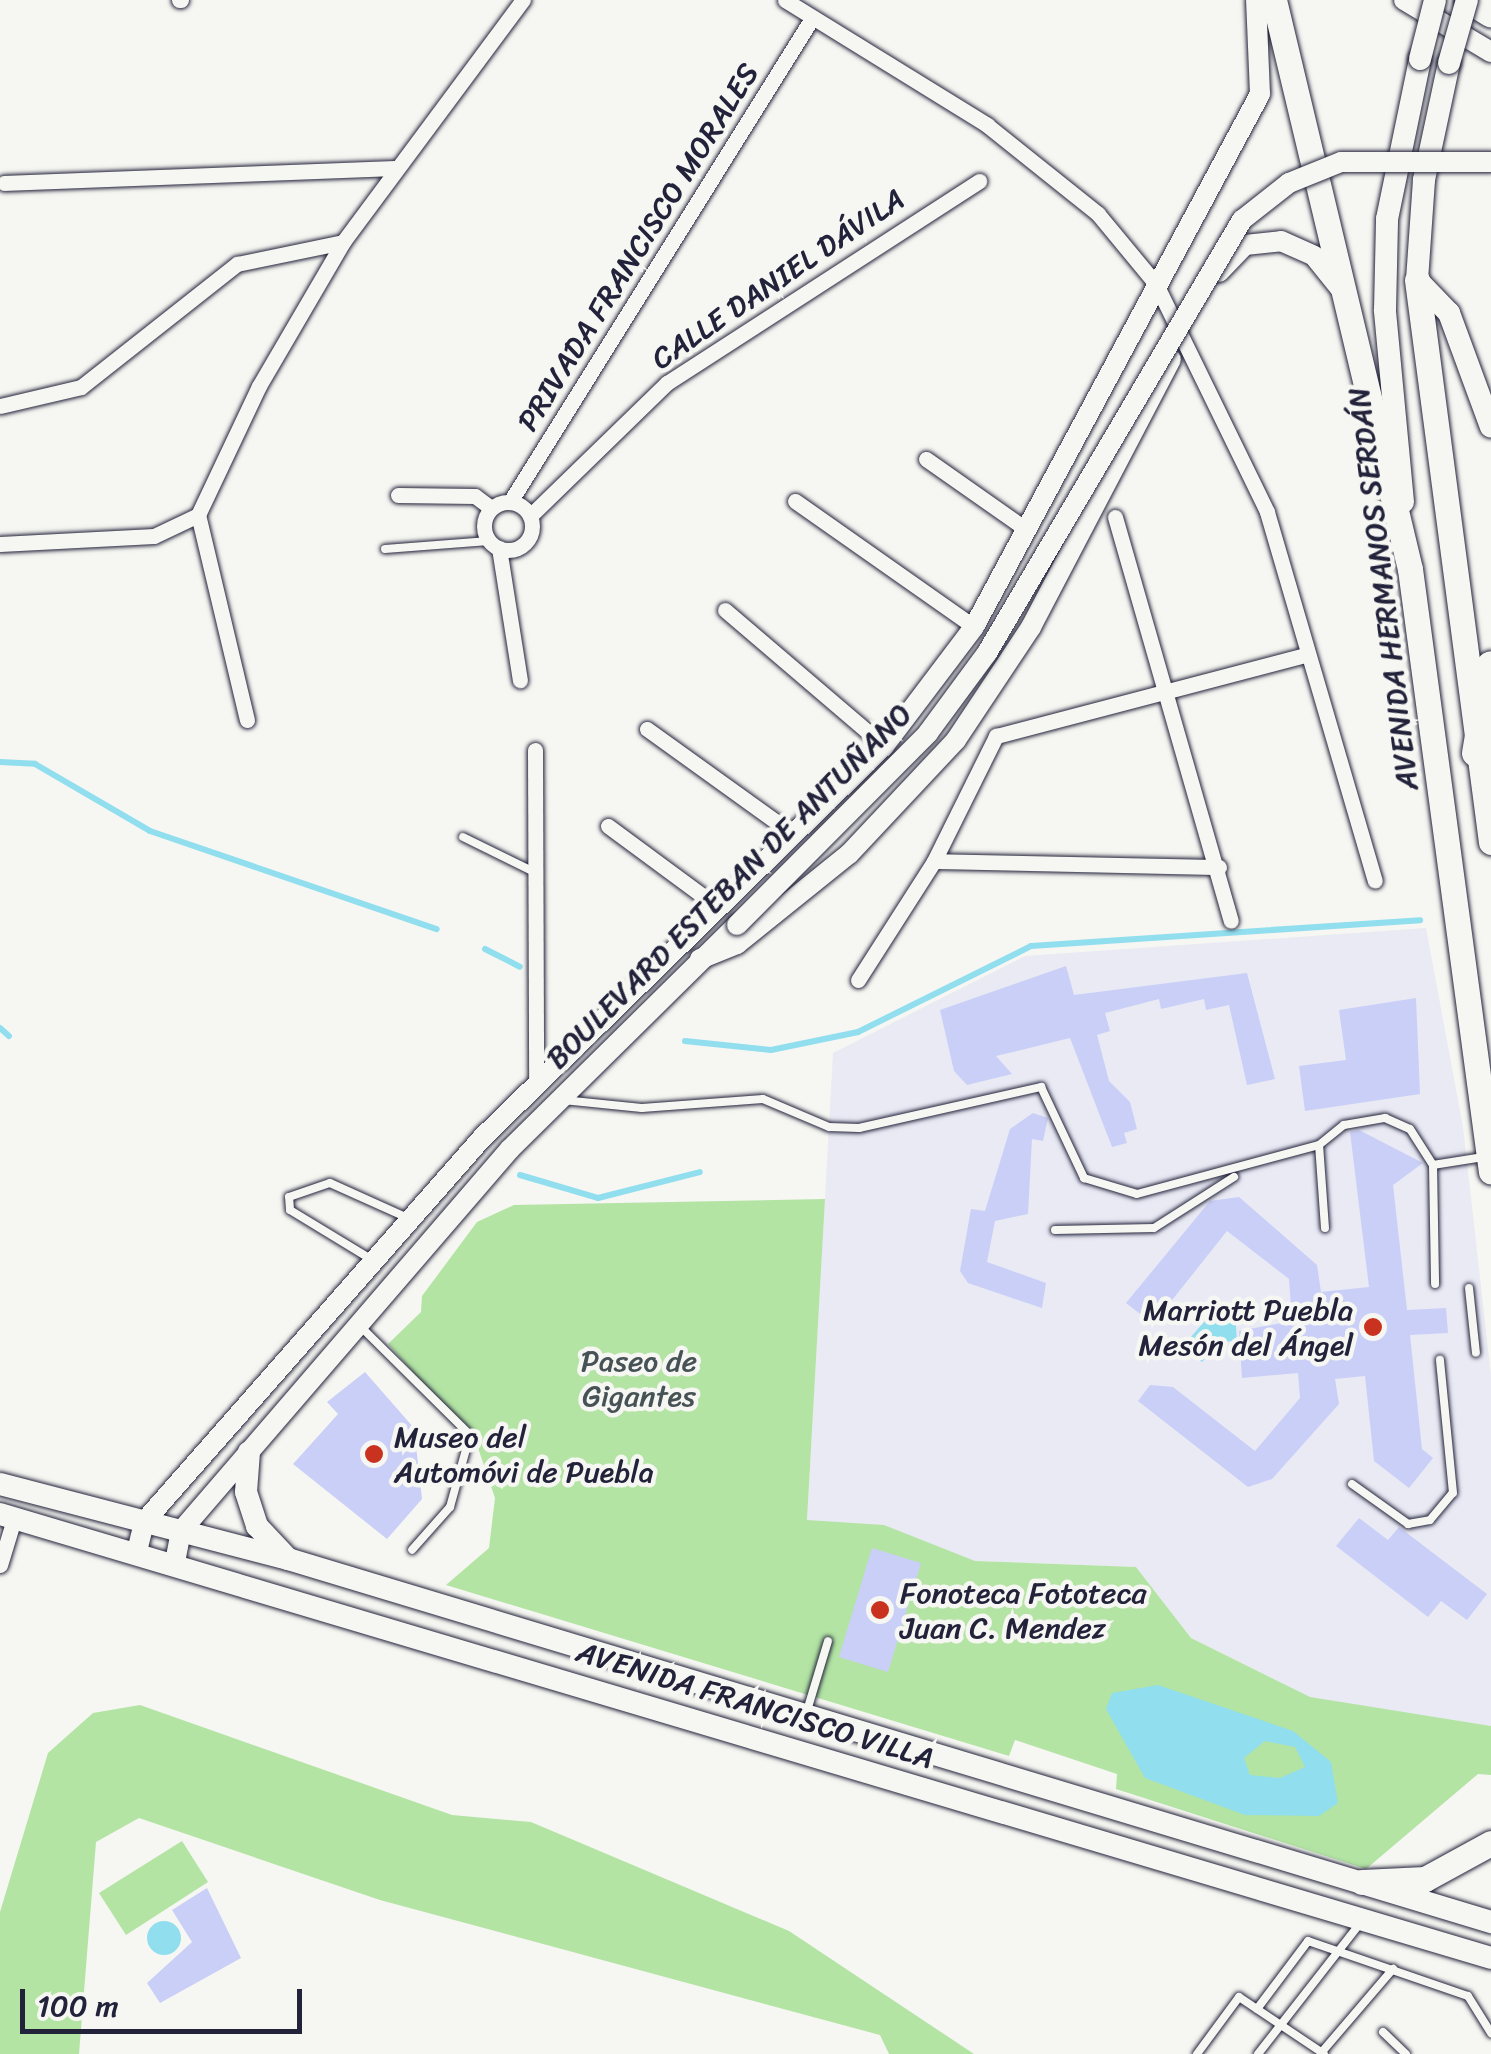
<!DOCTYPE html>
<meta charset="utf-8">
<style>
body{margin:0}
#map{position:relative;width:1491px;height:2054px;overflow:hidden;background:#f6f6f2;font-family:Sriracha,sans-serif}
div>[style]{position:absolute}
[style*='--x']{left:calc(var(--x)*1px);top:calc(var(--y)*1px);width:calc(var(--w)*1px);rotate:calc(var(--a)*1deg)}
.built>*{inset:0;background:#e9eaf4}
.green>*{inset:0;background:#b3e4a4}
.water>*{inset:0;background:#90deee}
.round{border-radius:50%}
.stream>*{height:6px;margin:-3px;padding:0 3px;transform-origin:3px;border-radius:3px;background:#90deee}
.building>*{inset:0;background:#cacff7}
.roads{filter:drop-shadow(0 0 2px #22223b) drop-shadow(0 0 2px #22223b)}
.service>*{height:8px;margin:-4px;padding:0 4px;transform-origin:4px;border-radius:4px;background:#f6f6f2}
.minor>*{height:15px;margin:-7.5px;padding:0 7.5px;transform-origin:7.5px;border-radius:7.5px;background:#f6f6f2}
.minor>.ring{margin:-7.5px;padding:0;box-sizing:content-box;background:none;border:15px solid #f6f6f2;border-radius:50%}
.tertiary>*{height:20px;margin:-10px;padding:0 10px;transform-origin:10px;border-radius:10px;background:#f6f6f2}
.secondary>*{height:22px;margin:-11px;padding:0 11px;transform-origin:11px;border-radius:11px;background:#f6f6f2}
.primary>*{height:25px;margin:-12.5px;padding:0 12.5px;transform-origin:12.5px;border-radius:12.5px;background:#f6f6f2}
.motorway>*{height:28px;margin:-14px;padding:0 14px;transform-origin:14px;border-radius:14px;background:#f6f6f2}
.bridges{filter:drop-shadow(0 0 2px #22223b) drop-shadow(0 0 2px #22223b)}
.tertiary-bridge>*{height:20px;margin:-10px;padding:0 10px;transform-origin:10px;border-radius:10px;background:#f6f6f2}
.secondary-bridge>*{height:22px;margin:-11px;padding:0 11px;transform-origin:11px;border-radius:11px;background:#f6f6f2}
.dots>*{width:28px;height:28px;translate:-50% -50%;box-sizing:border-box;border:5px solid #f6f6f2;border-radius:50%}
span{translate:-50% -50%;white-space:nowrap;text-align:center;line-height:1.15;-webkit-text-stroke:9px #f6f6f2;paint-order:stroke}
.street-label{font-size:30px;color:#22223b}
.poi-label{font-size:30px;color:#22223b}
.right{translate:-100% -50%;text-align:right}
.left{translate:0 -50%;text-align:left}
.park-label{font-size:30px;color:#465255}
.scale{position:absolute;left:20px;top:1989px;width:282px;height:45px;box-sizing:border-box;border:5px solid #22223b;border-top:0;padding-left:12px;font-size:30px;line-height:35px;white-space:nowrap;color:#22223b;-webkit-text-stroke:8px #f6f6f2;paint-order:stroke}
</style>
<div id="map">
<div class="built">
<i style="clip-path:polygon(1426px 928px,1463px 1127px,1491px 1375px,1491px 1726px,1310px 1698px,1191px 1638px,1136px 1567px,975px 1561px,807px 1521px,833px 1053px,1025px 956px)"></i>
</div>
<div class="green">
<i style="clip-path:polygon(825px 1199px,807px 1520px,884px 1525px,975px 1561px,1136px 1567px,1191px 1638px,1310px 1697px,1491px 1726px,1491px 1775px,1478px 1774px,1366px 1869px,1116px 1789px,1117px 1774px,1015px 1740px,1009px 1756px,446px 1585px,489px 1548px,495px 1498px,476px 1442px,388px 1344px,421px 1312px,422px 1296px,477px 1222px,514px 1205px)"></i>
<i style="clip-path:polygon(140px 1705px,452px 1815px,531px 1822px,789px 1931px,974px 2054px,889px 2054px,880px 2035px,380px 1900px,139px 1818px,96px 1842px,79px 2054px,0 2054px,0 1912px,48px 1753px,93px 1713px)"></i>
<i style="clip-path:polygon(182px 1841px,208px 1882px,126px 1935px,99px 1893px)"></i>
</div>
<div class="water">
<i style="clip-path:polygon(1235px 1312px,1237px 1341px,1219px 1342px,1202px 1362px,1183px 1346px,1211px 1314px)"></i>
<i style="clip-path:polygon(evenodd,1158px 1685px,1293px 1731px,1331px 1762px,1338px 1803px,1319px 1816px,1245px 1815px,1145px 1778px,1106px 1709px,1112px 1693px,1158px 1685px,1265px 1741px,1295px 1747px,1305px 1767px,1280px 1778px,1250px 1775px,1244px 1758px,1265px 1741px)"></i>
<i class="round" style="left:147px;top:1921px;width:34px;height:34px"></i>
</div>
<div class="stream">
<i style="--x:0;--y:762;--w:35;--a:3"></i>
<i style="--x:35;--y:764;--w:133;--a:30.2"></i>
<i style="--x:150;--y:831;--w:303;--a:18.9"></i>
<i style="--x:485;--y:949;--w:39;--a:27"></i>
<i style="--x:0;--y:1028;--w:12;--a:42"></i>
<i style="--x:685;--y:1041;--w:86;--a:6"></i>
<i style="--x:771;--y:1050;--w:89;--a:-11.7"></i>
<i style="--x:858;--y:1032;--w:193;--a:-26.4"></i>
<i style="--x:1031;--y:946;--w:390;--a:-3.8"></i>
<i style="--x:520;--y:1175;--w:81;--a:16.4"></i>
<i style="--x:598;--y:1198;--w:105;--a:-14.3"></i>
</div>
<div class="building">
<i style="clip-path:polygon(1066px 966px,1074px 995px,1247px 973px,1275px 1079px,1247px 1085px,1229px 1005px,1206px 1010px,1204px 999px,1161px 1009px,1159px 999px,1105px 1013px,1110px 1031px,1097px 1035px,1109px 1081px,1130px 1102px,1137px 1129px,1124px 1133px,1127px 1143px,1112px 1147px,1070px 1038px,996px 1056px,1012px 1074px,967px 1085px,954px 1071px,940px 1010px)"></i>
<i style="clip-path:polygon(1416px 998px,1420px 1094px,1305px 1111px,1299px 1066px,1346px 1060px,1339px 1010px)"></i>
<i style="clip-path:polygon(1033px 1113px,1048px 1118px,1043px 1141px,1032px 1139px,1028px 1214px,995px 1221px,987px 1262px,1046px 1283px,1042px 1308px,968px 1283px,960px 1271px,971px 1209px,985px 1211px,1010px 1129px)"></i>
<i style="clip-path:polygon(1359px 1130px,1423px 1163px,1393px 1185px,1407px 1310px,1446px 1308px,1448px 1333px,1410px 1335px,1422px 1449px,1433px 1458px,1409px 1488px,1374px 1461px,1365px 1376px,1335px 1379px,1339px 1404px,1272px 1479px,1248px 1487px,1138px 1401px,1150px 1385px,1173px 1387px,1255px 1451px,1300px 1398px,1298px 1373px,1242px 1378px,1239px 1331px,1292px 1321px,1289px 1279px,1227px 1231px,1153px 1324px,1126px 1303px,1210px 1201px,1239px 1197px,1317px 1265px,1321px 1292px,1369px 1287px,1350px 1132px)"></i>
<i style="clip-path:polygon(365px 1372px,414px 1428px,422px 1499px,387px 1539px,293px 1464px,338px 1414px,327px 1402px)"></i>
<i style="clip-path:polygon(1359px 1518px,1388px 1540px,1399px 1527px,1487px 1594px,1467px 1620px,1441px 1601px,1428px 1617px,1336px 1546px)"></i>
<i style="clip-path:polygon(872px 1548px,921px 1563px,888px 1672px,839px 1657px)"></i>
<i style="clip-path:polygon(207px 1888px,241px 1958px,160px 2003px,147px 1983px,192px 1942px,172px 1910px)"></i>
</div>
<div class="roads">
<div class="service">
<i style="--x:385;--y:549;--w:104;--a:-4.4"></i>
<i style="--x:463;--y:837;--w:79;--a:26.2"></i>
<i style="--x:563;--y:1100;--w:79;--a:5.8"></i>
<i style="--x:642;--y:1108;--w:121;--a:-4.3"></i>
<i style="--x:763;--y:1099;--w:72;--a:23"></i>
<i style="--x:829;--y:1127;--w:30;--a:2"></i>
<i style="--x:859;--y:1128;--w:187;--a:-12.7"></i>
<i style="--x:1041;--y:1087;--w:101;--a:64.7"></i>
<i style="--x:1084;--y:1178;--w:55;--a:16.8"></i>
<i style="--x:1137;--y:1194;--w:188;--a:-15.1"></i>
<i style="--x:1433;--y:1165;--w:51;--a:-9.1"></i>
<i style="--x:1325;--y:1228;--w:83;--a:-94.1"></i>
<i style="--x:1319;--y:1145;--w:32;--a:-39"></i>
<i style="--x:1344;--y:1125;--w:42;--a:-9.7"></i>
<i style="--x:1385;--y:1118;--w:27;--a:24"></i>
<i style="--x:1410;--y:1129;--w:43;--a:57.4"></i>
<i style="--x:1433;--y:1165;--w:119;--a:89"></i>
<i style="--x:1055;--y:1230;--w:99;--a:-1.2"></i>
<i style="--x:1154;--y:1228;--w:95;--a:-32.5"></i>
<i style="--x:374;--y:1261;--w:98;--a:-148.7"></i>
<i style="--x:290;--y:1210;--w:13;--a:-94"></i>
<i style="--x:289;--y:1197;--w:43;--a:-18.9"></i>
<i style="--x:330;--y:1183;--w:85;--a:24.2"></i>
<i style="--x:1469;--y:1288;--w:65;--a:83.9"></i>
<i style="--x:361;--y:1327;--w:153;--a:44.7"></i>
<i style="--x:470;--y:1435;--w:75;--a:105.5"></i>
<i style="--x:450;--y:1507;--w:57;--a:131.5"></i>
<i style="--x:1352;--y:1484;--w:69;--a:35.5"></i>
<i style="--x:1408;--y:1524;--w:22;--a:-10"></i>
<i style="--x:1430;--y:1520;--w:35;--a:-50"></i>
<i style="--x:1453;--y:1493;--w:134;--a:-95.6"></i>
<i style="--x:806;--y:1714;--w:76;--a:-73.2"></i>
<i style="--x:1257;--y:2009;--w:85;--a:-53.1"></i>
<i style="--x:1308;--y:1941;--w:169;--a:19"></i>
<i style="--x:1468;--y:1996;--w:44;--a:58.1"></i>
<i style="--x:1383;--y:2032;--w:32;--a:44"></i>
<i style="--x:1321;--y:2053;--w:111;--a:-49.4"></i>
<i style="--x:1197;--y:2054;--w:71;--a:-53.6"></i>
<i style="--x:1239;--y:1997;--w:102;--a:33.8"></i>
<i style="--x:1258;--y:2054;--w:167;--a:-52"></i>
</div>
<div class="minor">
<i style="--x:179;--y:0;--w:2;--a:0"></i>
<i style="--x:785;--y:0;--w:238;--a:31.7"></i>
<i style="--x:987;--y:125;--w:142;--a:38.7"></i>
<i style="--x:1098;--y:214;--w:91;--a:50.4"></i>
<i style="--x:1156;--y:284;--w:254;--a:64"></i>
<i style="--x:1267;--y:512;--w:384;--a:73.7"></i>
<i style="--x:4;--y:183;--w:390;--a:-2.2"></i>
<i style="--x:0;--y:406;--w:83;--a:-13.2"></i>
<i style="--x:81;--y:387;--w:199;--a:-38.3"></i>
<i style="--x:237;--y:264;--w:108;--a:-11.7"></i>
<i style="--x:926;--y:459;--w:123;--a:35.1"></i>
<i style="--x:398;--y:495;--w:77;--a:0.7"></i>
<i style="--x:475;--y:496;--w:20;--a:37"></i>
<i style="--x:795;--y:501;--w:219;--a:35.1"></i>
<i style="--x:510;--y:502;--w:568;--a:-58.02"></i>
<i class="ring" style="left:484px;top:502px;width:33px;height:33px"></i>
<i style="--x:530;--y:516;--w:191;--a:-44.2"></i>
<i style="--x:667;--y:383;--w:372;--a:-32.9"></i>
<i style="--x:1115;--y:517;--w:420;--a:74"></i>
<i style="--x:0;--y:544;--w:154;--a:-3"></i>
<i style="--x:154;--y:536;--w:49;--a:-25.5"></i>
<i style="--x:499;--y:548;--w:134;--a:81"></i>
<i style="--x:725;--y:610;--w:209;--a:40.5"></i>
<i style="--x:247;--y:720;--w:211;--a:-103.4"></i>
<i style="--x:198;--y:515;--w:143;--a:-64.7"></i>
<i style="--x:259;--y:386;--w:167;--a:-59.7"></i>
<i style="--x:343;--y:242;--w:302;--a:-53.4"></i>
<i style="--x:647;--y:729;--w:180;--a:35.7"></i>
<i style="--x:535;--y:750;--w:329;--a:89.8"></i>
<i style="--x:608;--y:826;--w:133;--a:36.4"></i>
<i style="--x:1219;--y:867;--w:285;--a:-178.8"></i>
<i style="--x:934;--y:861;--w:140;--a:-63.6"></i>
<i style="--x:996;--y:736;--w:319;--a:-14.7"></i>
<i style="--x:858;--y:980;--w:141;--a:-57.4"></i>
<i style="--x:0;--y:1565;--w:48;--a:-73.1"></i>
</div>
<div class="tertiary">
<i style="--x:1404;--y:0;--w:101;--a:30.9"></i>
<i style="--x:1219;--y:272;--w:37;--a:-46"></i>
<i style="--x:1245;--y:245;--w:36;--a:-6"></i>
<i style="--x:1281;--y:241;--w:36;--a:24"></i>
<i style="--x:1314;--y:256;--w:40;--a:51"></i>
<i style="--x:700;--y:959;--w:40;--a:-22"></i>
<i style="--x:737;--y:944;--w:144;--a:-38.8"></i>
<i style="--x:849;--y:854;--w:156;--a:-46.8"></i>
<i style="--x:956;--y:740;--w:136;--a:-56.4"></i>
<i style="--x:1031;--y:627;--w:302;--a:-62.4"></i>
<i style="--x:137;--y:1551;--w:30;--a:-76"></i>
<i style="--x:144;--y:1522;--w:513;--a:-48.64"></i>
<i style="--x:483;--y:1137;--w:560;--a:-44.28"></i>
<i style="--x:884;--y:746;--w:149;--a:-52.9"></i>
<i style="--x:974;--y:627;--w:605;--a:-61.78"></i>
<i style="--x:1260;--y:94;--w:94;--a:-92.4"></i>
<i style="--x:175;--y:1562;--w:32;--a:-79"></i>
<i style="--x:181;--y:1531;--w:504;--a:-49.26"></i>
<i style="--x:510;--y:1149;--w:319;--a:-44.6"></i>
</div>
<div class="secondary">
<i style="--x:1449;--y:63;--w:120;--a:102.1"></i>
<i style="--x:1424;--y:180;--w:100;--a:94"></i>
<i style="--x:1417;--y:280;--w:46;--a:45.9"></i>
<i style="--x:1449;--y:313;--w:121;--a:69.8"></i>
<i style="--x:1403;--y:502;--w:193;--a:-95.4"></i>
<i style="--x:1385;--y:310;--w:91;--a:-88.7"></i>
<i style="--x:1387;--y:219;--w:163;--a:-78.3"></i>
<i style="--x:249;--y:1452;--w:40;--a:94.3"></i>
<i style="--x:246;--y:1492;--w:36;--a:72"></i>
<i style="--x:257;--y:1526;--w:45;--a:46.8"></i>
<i style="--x:0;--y:1484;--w:298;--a:14.6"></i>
<i style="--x:288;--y:1559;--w:1257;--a:16.79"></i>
<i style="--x:0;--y:1514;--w:1556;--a:16.58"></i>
</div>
<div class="primary">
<i style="--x:1274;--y:0;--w:585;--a:76.56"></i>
<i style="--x:1410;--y:569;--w:608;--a:82.35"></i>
<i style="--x:1417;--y:280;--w:567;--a:82.5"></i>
<i style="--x:1362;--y:1882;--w:63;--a:-2.7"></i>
<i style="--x:1425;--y:1879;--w:75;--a:-28.6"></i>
</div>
<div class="motorway">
<i style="--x:1469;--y:0;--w:26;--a:31"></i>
<i style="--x:1476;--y:753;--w:89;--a:-80.3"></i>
</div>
</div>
<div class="bridges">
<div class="tertiary-bridge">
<i style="--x:737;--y:925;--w:271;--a:-45.1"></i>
<i style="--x:928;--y:733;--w:99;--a:-53.6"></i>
<i style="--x:987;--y:653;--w:503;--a:-59.51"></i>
<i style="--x:1242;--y:220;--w:60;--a:-38.2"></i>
<i style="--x:1289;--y:183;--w:56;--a:-22"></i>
<i style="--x:1341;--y:162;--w:150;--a:0"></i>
</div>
<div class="secondary-bridge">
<i style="--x:1420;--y:59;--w:61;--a:-75.7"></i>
<i style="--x:1449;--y:63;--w:66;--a:-74.1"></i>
</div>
</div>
<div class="dots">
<i style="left:1373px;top:1327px;background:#c8321e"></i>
<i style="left:374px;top:1454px;background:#c8321e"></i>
<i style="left:880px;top:1610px;background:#c8321e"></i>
</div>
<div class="street-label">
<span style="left:638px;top:247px;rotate:-58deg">PRIVADA FRANCISCO MORALES</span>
<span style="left:778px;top:279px;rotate:-34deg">CALLE DANIEL DÁVILA</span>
<span style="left:1383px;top:589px;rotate:-97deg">AVENIDA HERMANOS SERDÁN</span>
<span style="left:729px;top:886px;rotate:-45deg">BOULEVARD ESTEBAN DE ANTUÑANO</span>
<span style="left:755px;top:1705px;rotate:17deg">AVENIDA FRANCISCO VILLA</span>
</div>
<div class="poi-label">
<span class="right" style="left:1353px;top:1327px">Marriott Puebla<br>Mesón del Ángel</span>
<span class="left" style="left:394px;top:1454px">Museo del<br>Automóvi de Puebla</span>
<span class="left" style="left:900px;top:1610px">Fonoteca Fototeca<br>Juan C. Mendez</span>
</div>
<div class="park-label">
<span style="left:639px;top:1378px">Paseo de<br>Gigantes</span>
</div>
<div class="scale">100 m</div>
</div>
